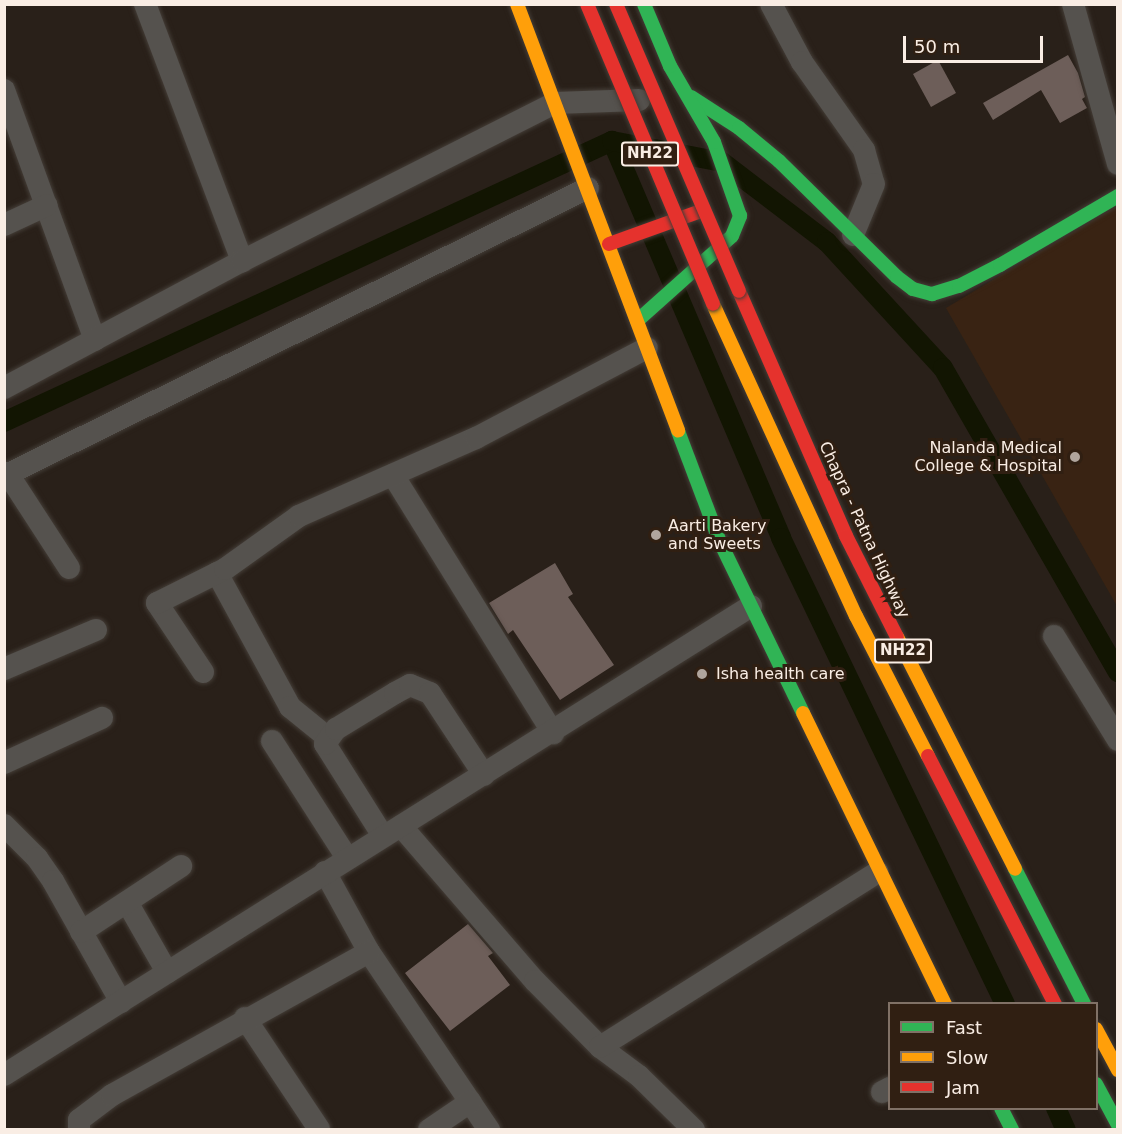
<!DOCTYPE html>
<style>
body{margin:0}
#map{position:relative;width:1122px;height:1134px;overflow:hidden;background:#292019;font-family:"DejaVu Sans",sans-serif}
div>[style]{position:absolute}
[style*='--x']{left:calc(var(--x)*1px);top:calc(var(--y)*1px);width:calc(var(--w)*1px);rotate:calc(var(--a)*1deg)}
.built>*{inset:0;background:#392313}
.canal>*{height:20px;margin:-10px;padding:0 10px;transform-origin:10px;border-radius:10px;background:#121502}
.building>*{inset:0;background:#6d5e59}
.roads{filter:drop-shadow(0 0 2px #443d37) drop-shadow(0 0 2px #443d37)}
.street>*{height:22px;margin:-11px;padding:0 11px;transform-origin:11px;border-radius:11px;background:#55524e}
.fast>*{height:14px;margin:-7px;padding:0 7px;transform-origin:7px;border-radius:7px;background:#30b455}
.slow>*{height:14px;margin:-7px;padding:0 7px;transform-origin:7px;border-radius:7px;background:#ff9f0a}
.jam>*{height:14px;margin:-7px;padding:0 7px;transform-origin:7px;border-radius:7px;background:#e5322d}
.bridges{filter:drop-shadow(0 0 2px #443d37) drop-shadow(0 0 2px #443d37)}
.jam-bridge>*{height:14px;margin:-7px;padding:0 7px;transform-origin:7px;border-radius:7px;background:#e5322d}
.dots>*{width:16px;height:16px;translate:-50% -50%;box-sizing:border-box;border:3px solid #301f12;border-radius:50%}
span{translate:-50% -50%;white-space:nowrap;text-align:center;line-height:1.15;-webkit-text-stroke:6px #301f12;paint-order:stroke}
.shield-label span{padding:2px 4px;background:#301f12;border:2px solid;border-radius:4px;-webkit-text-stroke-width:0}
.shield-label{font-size:15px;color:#f9ede4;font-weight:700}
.poi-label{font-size:16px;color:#f9ede4}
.right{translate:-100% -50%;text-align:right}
.left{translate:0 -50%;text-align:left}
.street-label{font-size:16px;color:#f9ede4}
.frame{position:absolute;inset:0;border:6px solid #f9ede4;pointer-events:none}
.legend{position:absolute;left:888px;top:1002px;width:210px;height:108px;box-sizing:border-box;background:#301f12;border:2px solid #807166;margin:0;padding:8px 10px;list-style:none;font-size:18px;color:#f9ede4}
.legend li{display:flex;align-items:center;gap:12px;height:30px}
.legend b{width:30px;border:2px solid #807166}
.scale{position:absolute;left:903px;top:36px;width:140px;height:27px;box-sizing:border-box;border:3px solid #f9ede4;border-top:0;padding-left:8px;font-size:18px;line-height:21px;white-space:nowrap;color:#f9ede4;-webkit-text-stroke:4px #301f12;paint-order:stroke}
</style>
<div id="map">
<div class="built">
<i style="clip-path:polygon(1117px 206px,1117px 606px,946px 308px)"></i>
</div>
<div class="canal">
<i style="--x:612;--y:141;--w:431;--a:66.9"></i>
<i style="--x:781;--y:538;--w:517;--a:64.33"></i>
<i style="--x:4;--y:422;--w:670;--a:-24.81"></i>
<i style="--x:612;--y:141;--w:112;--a:10.8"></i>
<i style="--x:722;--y:162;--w:132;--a:37.3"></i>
<i style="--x:827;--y:242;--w:171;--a:47.4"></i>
<i style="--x:943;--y:368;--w:351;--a:60.1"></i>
<i style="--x:1056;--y:1108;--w:24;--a:66"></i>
</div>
<div class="building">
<i style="clip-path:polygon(1068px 55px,1078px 73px,1085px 97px,1082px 99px,1087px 108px,1060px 123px,1041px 90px,993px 120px,983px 103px)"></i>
<i style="clip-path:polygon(938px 60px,956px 93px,931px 107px,913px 74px)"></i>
<i style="clip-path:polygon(555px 563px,573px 594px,568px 597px,614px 665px,560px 700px,513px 630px,508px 634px,489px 603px)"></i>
<i style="clip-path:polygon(468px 924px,493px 953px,488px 956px,510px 985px,450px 1031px,405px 973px)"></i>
</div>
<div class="roads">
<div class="street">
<i style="--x:145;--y:4;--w:275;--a:69.3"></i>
<i style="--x:771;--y:4;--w:66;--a:61.9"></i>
<i style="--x:802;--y:62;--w:108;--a:54.8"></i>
<i style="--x:864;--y:150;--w:35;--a:74"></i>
<i style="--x:874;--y:184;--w:55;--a:112.4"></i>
<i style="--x:1073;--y:4;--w:166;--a:74.3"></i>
<i style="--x:4;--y:90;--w:266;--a:70"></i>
<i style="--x:4;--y:225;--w:47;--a:-24.9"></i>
<i style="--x:4;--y:388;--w:270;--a:-28.1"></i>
<i style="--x:242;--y:261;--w:351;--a:-26.8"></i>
<i style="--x:555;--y:103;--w:84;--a:-2"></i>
<i style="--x:8;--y:474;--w:112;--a:57"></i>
<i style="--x:393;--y:475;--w:304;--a:58.2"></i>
<i style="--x:4;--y:476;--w:651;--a:-26.25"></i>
<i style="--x:217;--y:573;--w:153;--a:61.4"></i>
<i style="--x:290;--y:707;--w:48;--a:39"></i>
<i style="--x:1054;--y:636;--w:122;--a:58.4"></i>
<i style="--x:4;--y:669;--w:100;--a:-23"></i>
<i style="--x:203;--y:672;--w:83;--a:-123.7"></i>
<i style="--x:157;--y:603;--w:76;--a:-26.6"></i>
<i style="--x:225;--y:569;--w:91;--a:-35.6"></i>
<i style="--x:299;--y:516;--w:193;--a:-23.8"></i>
<i style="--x:476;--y:438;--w:193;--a:-27.8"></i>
<i style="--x:272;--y:741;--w:139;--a:57.3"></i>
<i style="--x:4;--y:763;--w:108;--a:-24.7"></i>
<i style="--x:4;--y:825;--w:47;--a:45"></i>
<i style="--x:37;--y:858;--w:28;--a:55"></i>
<i style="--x:53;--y:881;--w:139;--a:60.7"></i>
<i style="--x:401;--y:826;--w:205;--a:49.2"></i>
<i style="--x:535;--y:981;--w:93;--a:45.4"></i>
<i style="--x:600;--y:1047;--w:49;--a:36.6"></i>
<i style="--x:639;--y:1076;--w:77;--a:44.5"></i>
<i style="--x:383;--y:836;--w:109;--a:-122.2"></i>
<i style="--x:325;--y:744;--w:19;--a:-54"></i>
<i style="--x:336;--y:729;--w:69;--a:-31.4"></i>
<i style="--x:395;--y:693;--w:17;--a:-28"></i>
<i style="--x:410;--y:685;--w:22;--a:22"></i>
<i style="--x:430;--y:693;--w:98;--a:56.6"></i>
<i style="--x:325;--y:872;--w:91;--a:61.2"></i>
<i style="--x:369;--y:952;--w:215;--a:56"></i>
<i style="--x:127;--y:902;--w:81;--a:60.3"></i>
<i style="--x:81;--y:932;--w:120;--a:-33.4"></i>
<i style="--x:245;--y:1018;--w:133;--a:56.3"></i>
<i style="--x:600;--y:1047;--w:328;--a:-32.2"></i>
<i style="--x:4;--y:1075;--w:882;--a:-32.12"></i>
<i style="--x:882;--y:1092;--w:9;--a:-27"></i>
<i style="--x:79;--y:1130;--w:10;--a:-90"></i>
<i style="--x:79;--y:1120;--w:41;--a:-37.1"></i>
<i style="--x:112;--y:1095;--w:294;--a:-29.1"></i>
<i style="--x:429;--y:1130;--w:50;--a:-34.3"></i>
</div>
<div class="fast">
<i style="--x:691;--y:97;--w:57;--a:32.9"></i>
<i style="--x:739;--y:128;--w:52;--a:39.5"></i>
<i style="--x:779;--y:161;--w:165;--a:44.5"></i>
<i style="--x:897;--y:277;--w:20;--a:37"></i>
<i style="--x:913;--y:289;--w:20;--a:15"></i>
<i style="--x:932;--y:294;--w:28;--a:-17"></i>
<i style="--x:959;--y:286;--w:46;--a:-27.1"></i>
<i style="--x:1000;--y:265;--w:137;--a:-30.3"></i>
<i style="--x:637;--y:321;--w:127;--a:-41.8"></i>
<i style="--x:732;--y:236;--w:22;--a:-68"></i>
<i style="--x:740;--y:216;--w:78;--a:-109.4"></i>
<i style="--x:714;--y:142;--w:88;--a:-120.1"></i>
<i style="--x:670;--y:66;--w:67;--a:-112.8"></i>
<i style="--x:678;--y:431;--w:119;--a:69.3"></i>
<i style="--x:720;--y:542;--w:190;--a:64.1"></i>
<i style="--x:1015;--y:869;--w:152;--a:62.9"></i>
<i style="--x:1096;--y:1084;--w:47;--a:61.8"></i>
<i style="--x:1001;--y:1108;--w:25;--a:63"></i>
</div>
<div class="slow">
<i style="--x:517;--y:4;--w:456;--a:69.3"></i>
<i style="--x:713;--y:304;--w:343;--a:65.4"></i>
<i style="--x:856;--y:616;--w:157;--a:62.8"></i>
<i style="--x:897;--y:637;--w:260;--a:63"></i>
<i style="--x:803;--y:713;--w:324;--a:64"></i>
<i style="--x:1096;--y:1029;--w:47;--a:61.8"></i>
</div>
<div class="jam">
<i style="--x:609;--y:244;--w:98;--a:-19.7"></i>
<i style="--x:739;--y:291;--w:267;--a:66.4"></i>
<i style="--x:846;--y:536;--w:113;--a:63.2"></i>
<i style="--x:928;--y:756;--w:279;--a:62.9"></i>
</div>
</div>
<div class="bridges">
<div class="jam-bridge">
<i style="--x:587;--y:4;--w:325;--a:67.2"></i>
<i style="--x:616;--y:4;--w:312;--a:66.8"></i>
</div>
</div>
<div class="dots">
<i style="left:1075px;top:457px;background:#b0a59d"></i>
<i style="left:656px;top:535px;background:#b0a59d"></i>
<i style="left:702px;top:674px;background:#b0a59d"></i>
</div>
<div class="shield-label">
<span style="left:650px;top:154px">NH22</span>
<span style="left:903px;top:651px">NH22</span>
</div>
<div class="poi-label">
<span class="right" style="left:1062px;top:457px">Nalanda Medical<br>College &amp; Hospital</span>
<span class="left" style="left:668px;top:535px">Aarti Bakery<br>and Sweets</span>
<span class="left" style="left:716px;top:674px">Isha health care</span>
</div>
<div class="street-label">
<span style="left:864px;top:530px;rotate:65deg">Chapra - Patna Highway</span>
</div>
<div class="frame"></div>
<ul class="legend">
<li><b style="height:8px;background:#30b455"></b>Fast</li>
<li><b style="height:8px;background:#ff9f0a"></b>Slow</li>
<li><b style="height:8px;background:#e5322d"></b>Jam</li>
</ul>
<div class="scale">50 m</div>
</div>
